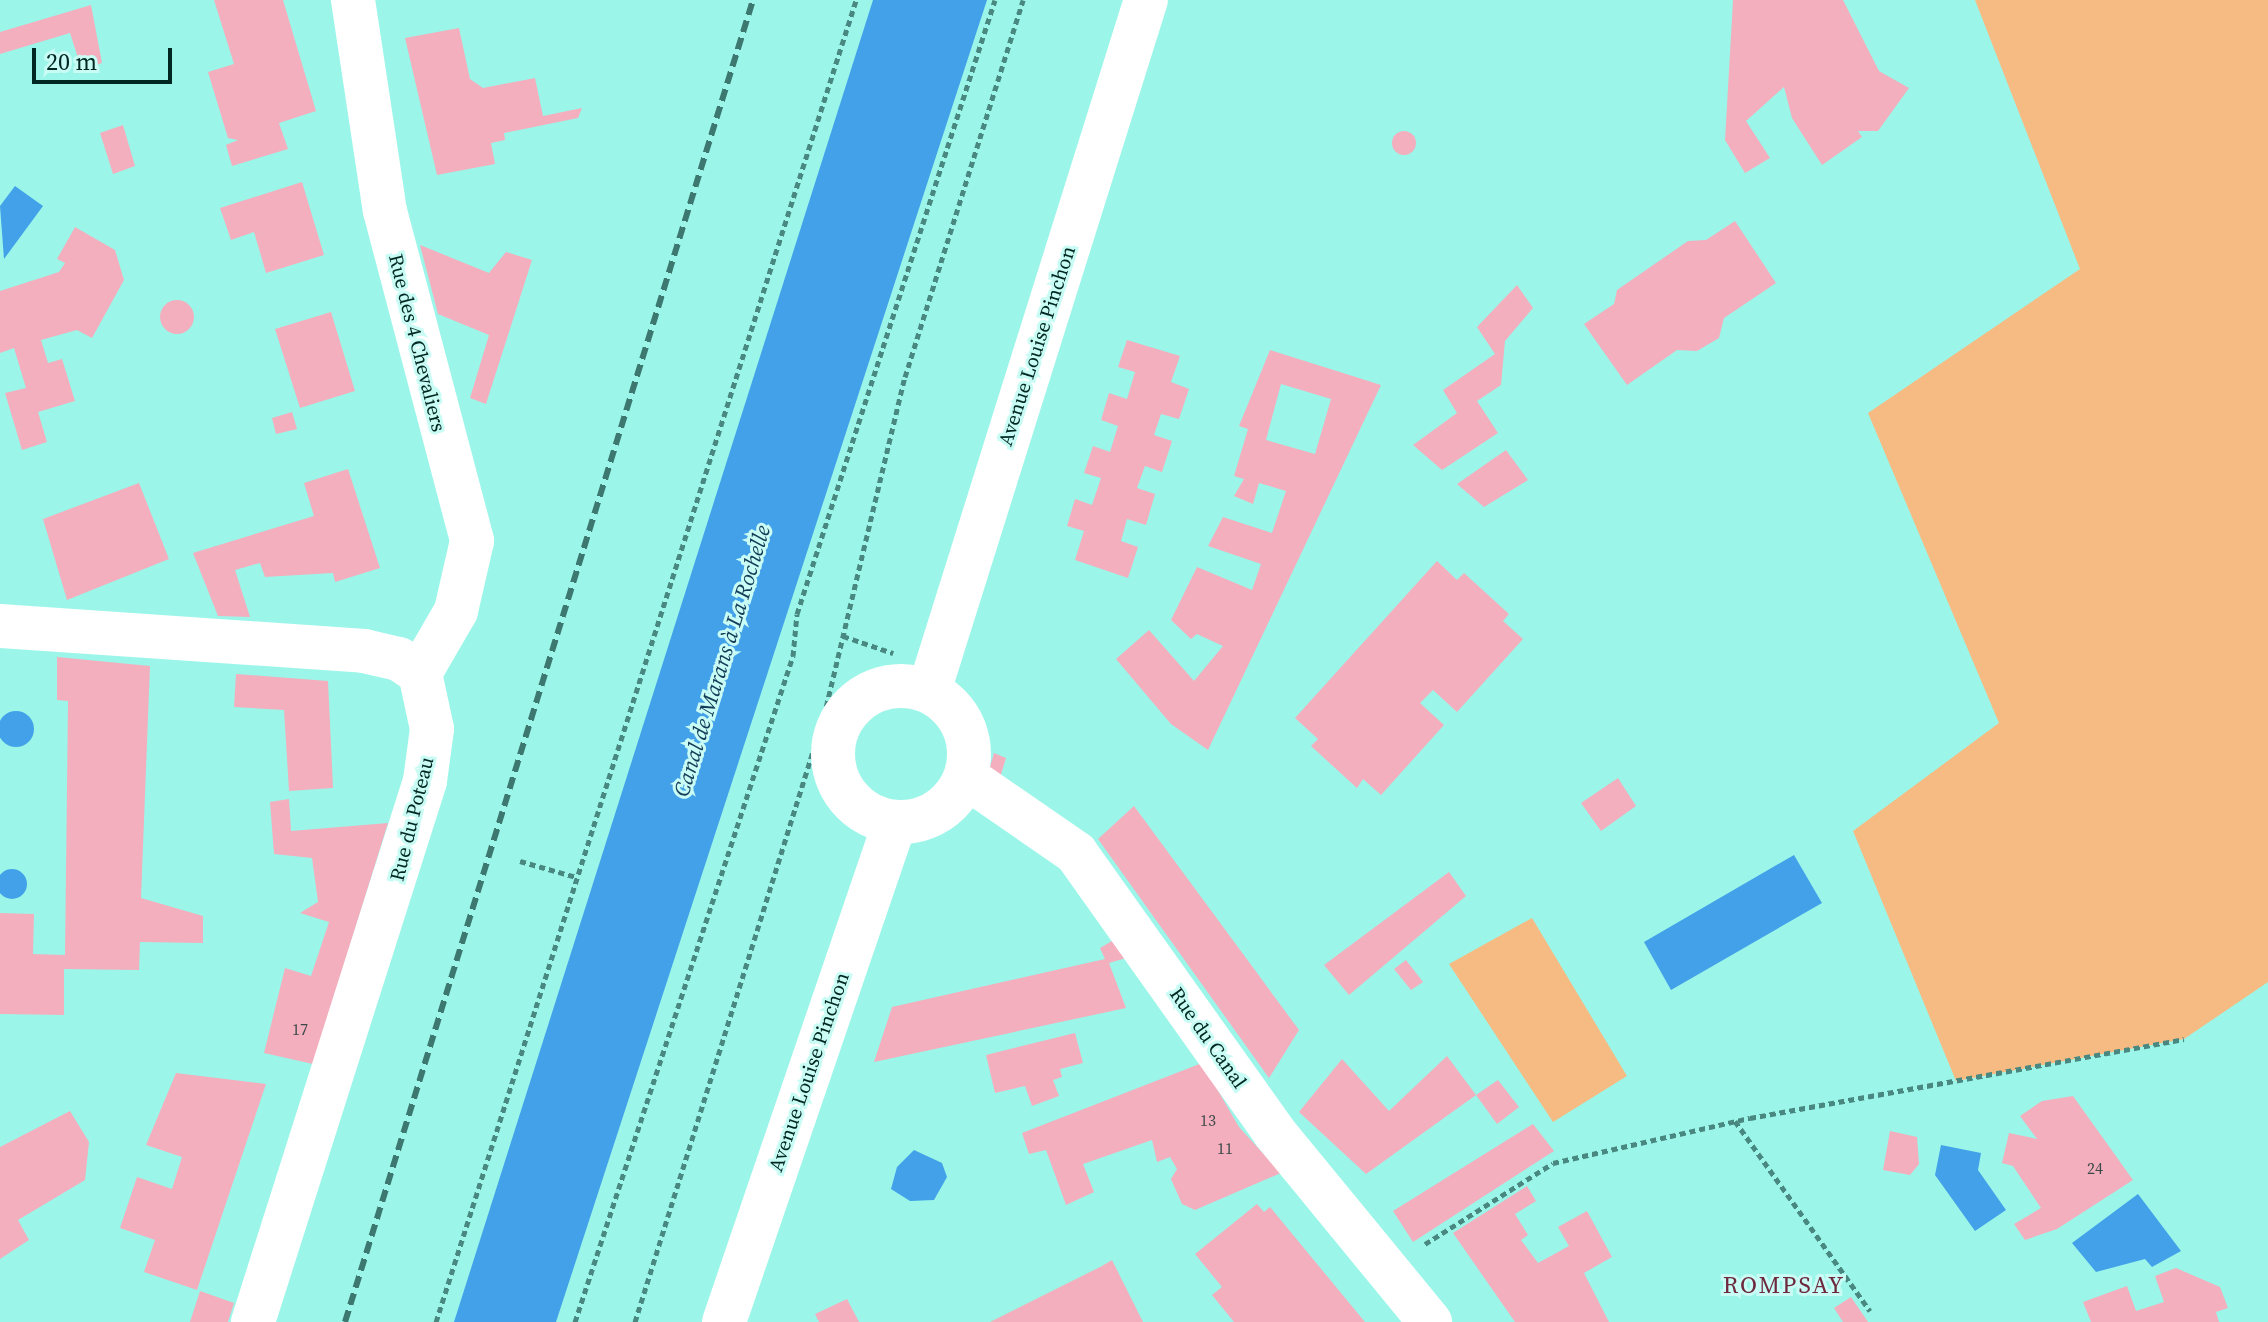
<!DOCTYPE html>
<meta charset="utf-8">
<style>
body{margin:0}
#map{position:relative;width:2268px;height:1322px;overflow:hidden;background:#9bf6e9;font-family:"Source Serif 4",serif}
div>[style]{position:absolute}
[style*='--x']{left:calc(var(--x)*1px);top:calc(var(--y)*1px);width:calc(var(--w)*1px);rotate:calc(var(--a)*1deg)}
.green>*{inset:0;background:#f6bb83}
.water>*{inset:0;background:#42a1e8}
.round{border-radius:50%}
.building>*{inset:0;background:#f3afbe}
.path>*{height:5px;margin-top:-2.5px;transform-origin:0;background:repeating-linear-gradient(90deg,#498880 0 6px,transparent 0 10px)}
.minor>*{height:44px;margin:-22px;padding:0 22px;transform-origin:22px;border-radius:22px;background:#fff}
.tertiary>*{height:44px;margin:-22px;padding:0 22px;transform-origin:22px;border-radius:22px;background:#fff}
.tertiary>.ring{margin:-22px;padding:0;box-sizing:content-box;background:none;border:44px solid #fff;border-radius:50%}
.rail>*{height:6px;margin-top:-3px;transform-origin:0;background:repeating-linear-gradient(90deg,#3d7870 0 12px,transparent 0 18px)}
span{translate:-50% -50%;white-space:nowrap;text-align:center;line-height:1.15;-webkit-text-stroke:6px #c8fcf4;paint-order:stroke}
.number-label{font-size:16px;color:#3d4949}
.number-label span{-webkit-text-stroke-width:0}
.street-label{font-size:20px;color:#002722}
.water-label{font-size:22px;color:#143b58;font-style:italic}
.quarter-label{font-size:24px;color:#6d283d;letter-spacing:2px}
.scale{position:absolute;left:32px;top:48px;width:140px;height:36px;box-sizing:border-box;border:4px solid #002722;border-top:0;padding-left:10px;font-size:24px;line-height:28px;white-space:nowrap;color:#002722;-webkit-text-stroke:6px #c8fcf4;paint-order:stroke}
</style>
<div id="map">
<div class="green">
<i style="clip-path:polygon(1975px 0,2268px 0,2268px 982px,2184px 1039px,1956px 1081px,1853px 831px,1999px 723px,1868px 413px,2080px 269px)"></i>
<i style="clip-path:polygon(1532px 918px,1627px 1076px,1553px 1122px,1449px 964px)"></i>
</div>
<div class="water">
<i style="clip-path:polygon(873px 0,987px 0,556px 1322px,454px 1322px)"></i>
<i style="clip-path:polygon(15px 186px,43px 206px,4px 259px,0 206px)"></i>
<i class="round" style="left:-2px;top:711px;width:36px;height:36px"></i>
<i style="clip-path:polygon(1794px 855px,1822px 903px,1671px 990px,1644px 942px)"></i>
<i class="round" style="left:-3px;top:869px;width:30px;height:30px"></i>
<i style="clip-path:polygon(1941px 1145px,1981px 1153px,1978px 1170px,2006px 1210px,1975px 1231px,1935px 1175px)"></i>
<i style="clip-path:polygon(914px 1150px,942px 1163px,947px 1177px,934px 1200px,910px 1201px,891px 1189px,897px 1167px)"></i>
<i style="clip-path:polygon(2138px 1194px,2181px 1251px,2152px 1267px,2145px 1259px,2096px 1272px,2072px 1243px)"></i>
</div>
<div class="building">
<i style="clip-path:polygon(214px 0,283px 0,316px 111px,279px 123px,288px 149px,232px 166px,226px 145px,238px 140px,228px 138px,208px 72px,234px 64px)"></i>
<i style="clip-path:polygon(1733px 0,1843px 0,1879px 71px,1909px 88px,1878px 131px,1858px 131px,1862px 137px,1822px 165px,1792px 118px,1784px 87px,1746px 121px,1770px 158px,1745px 173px,1725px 140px)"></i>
<i style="clip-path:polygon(91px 5px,102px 63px,82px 70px,70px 33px,0 54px,0 32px)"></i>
<i style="clip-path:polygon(459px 28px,470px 79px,483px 88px,535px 78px,543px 116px,582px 108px,578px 118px,504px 133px,505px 140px,491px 143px,495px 164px,437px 175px,405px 38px)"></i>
<i style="clip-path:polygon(123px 125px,135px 166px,113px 174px,100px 133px)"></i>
<i class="round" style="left:1392px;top:131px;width:24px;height:24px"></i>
<i style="clip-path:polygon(302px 182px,324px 255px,266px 273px,254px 232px,231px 240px,220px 208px)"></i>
<i style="clip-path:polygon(1735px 221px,1776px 283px,1724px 318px,1719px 338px,1697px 351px,1677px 350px,1627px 385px,1584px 324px,1614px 304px,1617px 290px,1688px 241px,1706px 240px)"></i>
<i style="clip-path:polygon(75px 227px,115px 250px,124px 280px,92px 338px,77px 330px,41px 340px,48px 363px,62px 359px,75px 401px,38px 412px,47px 442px,22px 450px,5px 393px,26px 388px,14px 348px,0 353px,0 291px,59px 272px,65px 263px,57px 259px)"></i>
<i style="clip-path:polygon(420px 245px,489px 273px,506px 252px,532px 260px,486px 404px,470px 398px,489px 335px,438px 314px)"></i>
<i style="clip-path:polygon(1517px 285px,1533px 308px,1505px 341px,1501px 385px,1477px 401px,1498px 433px,1442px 470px,1413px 445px,1457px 413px,1443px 390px,1495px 354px,1477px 327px)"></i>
<i class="round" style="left:160px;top:300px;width:34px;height:34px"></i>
<i style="clip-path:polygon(331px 312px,355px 391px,300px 408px,275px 329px)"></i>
<i style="clip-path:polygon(1127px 340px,1180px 356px,1171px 382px,1189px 389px,1179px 419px,1161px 414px,1154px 435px,1172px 441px,1162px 472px,1145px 466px,1137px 488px,1155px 494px,1146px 525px,1127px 519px,1121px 541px,1138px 547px,1128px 578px,1075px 560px,1084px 531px,1067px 526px,1075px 499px,1092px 505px,1101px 478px,1084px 473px,1093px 446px,1110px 452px,1118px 426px,1101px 420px,1109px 393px,1127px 399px,1135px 372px,1118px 367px)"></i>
<i style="clip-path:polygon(evenodd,1270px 350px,1381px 385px,1208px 750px,1171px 724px,1116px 659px,1149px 630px,1194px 681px,1223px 646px,1197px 634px,1191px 639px,1171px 620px,1197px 567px,1252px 590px,1261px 564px,1208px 546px,1223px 517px,1272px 533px,1286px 491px,1259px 483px,1253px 504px,1234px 496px,1244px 479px,1234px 476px,1248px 429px,1239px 426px,1270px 350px,1281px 384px,1331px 399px,1315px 454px,1266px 440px,1281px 384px)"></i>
<i style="clip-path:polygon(292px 412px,297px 429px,276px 434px,272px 418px)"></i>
<i style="clip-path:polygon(1506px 450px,1528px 480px,1484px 507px,1457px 484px)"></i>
<i style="clip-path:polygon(348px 469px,380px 568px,335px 582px,333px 573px,265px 577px,260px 563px,235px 570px,250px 617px,218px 616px,193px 553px,314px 516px,304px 483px)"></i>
<i style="clip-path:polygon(139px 483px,169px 559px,67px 600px,43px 519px)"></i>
<i style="clip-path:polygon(1437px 561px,1457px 580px,1464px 573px,1509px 614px,1503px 621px,1523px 639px,1457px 712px,1433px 690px,1420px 703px,1444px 725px,1381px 795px,1363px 779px,1357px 788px,1311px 746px,1318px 739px,1295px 718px)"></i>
<i style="clip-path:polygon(57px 657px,150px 666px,141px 898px,203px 916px,203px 943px,140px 942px,139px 970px,64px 969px,64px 1015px,0 1014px,0 913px,34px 914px,33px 954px,65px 955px,68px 701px,57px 700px)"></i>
<i style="clip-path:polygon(236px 674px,328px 681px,333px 788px,289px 791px,284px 710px,234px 707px)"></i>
<i style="clip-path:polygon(994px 753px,1006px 758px,999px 781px,987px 777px)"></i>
<i style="clip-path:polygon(1618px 778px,1636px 806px,1601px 831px,1581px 803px)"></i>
<i style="clip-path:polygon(289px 799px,291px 831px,388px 823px,313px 1064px,264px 1053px,285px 968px,311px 976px,329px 922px,300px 913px,318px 902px,312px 858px,274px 854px,270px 802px)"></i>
<i style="clip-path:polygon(1134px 806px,1299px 1030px,1269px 1078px,1098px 839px)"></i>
<i style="clip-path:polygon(1449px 872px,1466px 896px,1349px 995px,1324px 965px)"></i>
<i style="clip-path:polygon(1112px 941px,1126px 958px,1109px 963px,1126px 1008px,874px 1062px,892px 1007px,1105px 959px,1100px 948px)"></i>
<i style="clip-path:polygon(1406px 960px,1423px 982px,1411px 990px,1394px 969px)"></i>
<i style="clip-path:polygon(1075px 1033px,1083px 1063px,1060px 1069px,1062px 1077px,1053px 1080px,1059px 1096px,1032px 1106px,1025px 1086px,995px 1093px,986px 1055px)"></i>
<i style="clip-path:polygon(1447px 1056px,1476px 1095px,1366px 1174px,1299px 1112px,1342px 1059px,1389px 1111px)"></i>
<i style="clip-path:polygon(1202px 1063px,1239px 1127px,1281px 1173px,1195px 1210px,1182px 1204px,1171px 1179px,1177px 1169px,1170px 1157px,1157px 1162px,1152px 1140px,1083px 1164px,1094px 1192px,1066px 1205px,1046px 1150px,1029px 1154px,1022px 1133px)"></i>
<i style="clip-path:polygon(176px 1073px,266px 1084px,197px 1290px,144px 1272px,155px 1240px,120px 1228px,137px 1177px,172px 1189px,182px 1157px,146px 1145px)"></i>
<i style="clip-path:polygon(1498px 1080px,1519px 1107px,1497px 1124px,1476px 1095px)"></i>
<i style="clip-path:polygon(2073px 1096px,2133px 1180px,2057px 1229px,2025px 1240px,2014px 1224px,2041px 1208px,2013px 1166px,2002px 1163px,2009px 1133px,2037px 1139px,2020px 1116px,2042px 1101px)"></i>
<i style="clip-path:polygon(70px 1111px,89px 1142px,85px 1180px,18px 1220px,29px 1240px,0 1259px,0 1147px)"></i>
<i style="clip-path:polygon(1533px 1124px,1554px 1151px,1413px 1242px,1393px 1211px)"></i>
<i style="clip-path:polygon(1890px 1131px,1917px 1137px,1919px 1164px,1910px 1175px,1883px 1170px)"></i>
<i style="clip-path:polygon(1527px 1186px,1536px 1201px,1515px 1214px,1528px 1235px,1521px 1240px,1538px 1263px,1569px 1246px,1558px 1227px,1587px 1211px,1612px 1257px,1584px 1273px,1609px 1322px,1515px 1322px,1453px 1233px)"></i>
<i style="clip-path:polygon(1257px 1204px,1264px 1212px,1270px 1207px,1365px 1322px,1234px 1322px,1212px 1295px,1222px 1287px,1195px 1254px)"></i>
<i style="clip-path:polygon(1112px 1260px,1143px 1322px,990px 1322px,1102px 1266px)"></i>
<i style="clip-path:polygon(2176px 1268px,2220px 1287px,2228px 1308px,2216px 1312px,2219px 1322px,2091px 1322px,2083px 1302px,2127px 1286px,2136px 1311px,2164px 1302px,2155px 1276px)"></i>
<i style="clip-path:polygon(200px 1291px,234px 1303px,228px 1322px,190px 1322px)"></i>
<i style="clip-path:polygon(1851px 1297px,1868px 1322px,1843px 1322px,1834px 1308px)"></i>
<i style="clip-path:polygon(847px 1299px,859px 1322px,819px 1322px,815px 1314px)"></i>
</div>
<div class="path">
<i style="--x:843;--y:636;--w:53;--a:18.8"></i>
<i style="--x:520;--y:861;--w:58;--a:15.9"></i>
<i style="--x:1735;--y:1121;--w:233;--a:54.6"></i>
<i style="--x:1425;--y:1244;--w:151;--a:-32.3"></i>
<i style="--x:1553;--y:1163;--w:202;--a:-12.9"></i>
<i style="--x:1750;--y:1118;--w:441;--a:-10.3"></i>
<i style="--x:436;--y:1322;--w:1387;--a:-72.37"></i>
<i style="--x:575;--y:1322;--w:701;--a:-71.88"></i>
<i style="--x:793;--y:656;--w:42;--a:-84.6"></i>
<i style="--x:797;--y:614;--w:645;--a:-72.13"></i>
<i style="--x:635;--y:1322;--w:635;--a:-72.68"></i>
<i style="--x:824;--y:716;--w:349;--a:-76.6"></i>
<i style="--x:905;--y:377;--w:395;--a:-72.6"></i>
</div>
<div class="minor">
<i style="--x:353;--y:0;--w:213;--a:81.4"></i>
<i style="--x:385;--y:211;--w:341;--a:75.2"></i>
<i style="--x:472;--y:541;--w:72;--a:102.9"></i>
<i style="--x:456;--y:611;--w:72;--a:120.1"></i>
<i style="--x:966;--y:777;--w:134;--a:34.6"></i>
<i style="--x:1076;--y:853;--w:342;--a:54.6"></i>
<i style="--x:1274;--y:1132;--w:246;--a:50.6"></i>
</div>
<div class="tertiary">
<i style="--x:0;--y:626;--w:365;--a:3.9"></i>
<i style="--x:364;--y:651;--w:36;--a:13"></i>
<i style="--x:399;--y:659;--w:25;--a:34"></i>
<i style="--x:420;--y:673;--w:57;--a:77.9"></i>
<i style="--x:432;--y:729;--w:52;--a:97.7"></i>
<i style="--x:425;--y:781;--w:568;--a:107.64"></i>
<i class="ring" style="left:833px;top:686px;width:92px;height:92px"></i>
<i style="--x:929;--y:691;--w:724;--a:-72.57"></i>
<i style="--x:724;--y:1322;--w:528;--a:-71.12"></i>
</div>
<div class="rail">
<i style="--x:345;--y:1322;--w:1384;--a:-72.85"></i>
</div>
<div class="number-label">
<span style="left:300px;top:1029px">17</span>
<span style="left:1208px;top:1120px">13</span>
<span style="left:1225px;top:1148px">11</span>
<span style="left:2095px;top:1168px">24</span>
</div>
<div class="street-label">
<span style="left:417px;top:343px;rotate:76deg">Rue des 4 Chevaliers</span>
<span style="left:1037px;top:346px;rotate:-72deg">Avenue Louise Pinchon</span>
<span style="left:412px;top:819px;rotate:-76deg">Rue du Poteau</span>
<span style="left:1208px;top:1038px;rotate:55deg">Rue du Canal</span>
<span style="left:809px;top:1072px;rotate:-71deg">Avenue Louise Pinchon</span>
</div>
<div class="water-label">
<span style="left:722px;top:661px;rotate:-73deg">Canal de Marans à La Rochelle</span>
</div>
<div class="quarter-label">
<span style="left:1784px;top:1285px">ROMPSAY</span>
</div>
<div class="scale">20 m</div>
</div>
